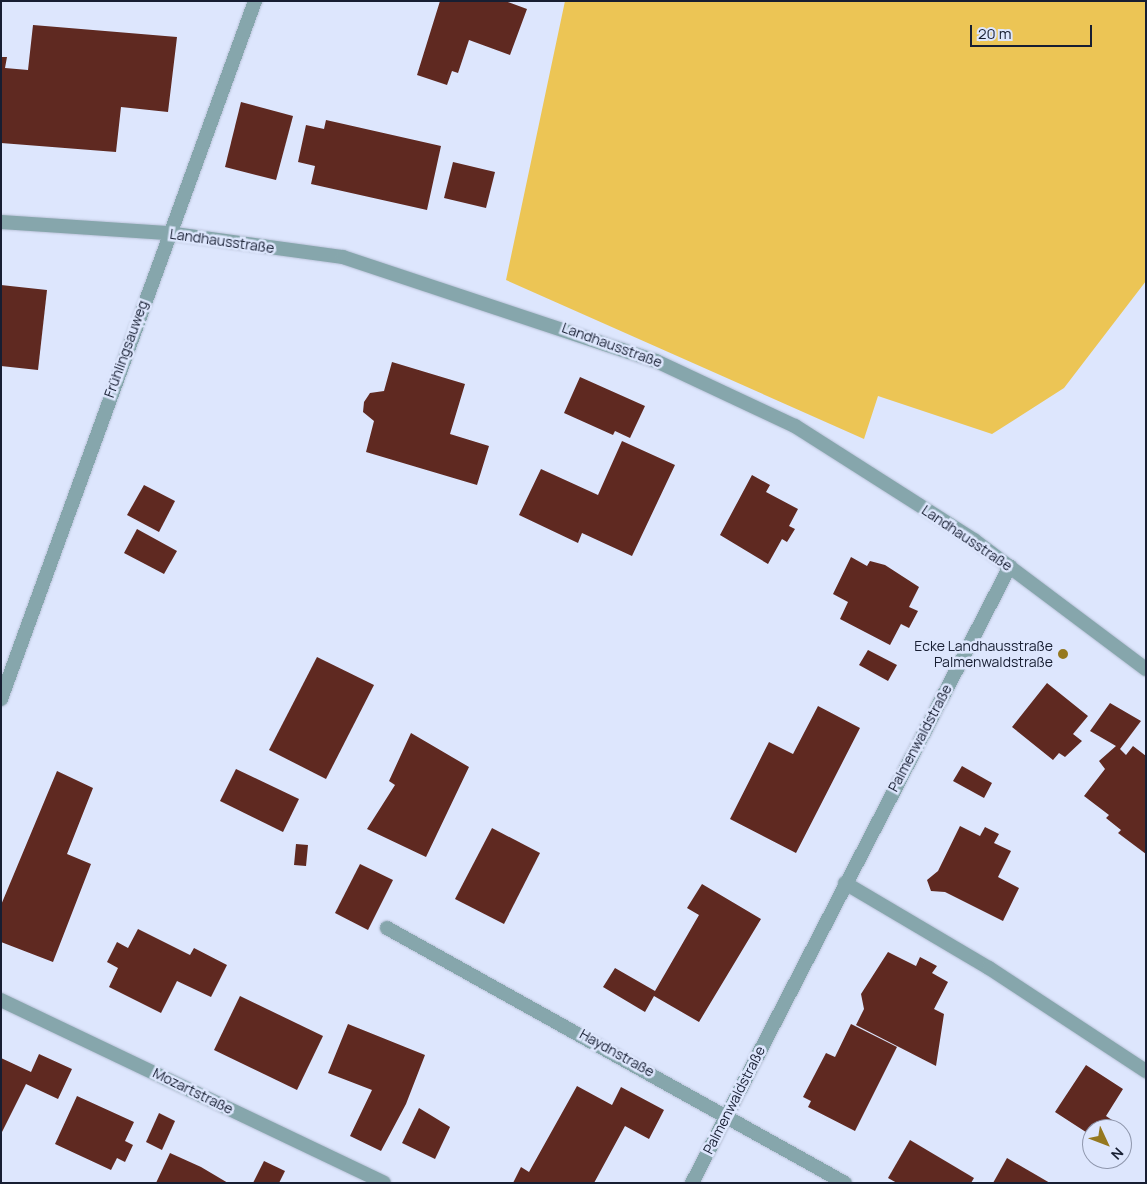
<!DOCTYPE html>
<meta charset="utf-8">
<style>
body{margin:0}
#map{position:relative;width:1147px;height:1184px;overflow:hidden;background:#dde6fd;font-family:Manrope,sans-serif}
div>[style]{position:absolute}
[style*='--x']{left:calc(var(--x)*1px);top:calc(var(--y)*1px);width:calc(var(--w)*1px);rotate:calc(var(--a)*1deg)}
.green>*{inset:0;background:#ecc555}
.building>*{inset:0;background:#5f2921}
.roads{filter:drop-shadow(0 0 1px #b9c2d8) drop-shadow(0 0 1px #b9c2d8)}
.minor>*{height:14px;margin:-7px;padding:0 7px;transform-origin:7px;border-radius:7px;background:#86a6ac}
.dots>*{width:14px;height:14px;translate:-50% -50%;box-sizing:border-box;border:2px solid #dde6fd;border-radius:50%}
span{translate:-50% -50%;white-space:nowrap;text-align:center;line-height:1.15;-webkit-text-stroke:5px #dde6fd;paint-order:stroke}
.street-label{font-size:14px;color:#171e32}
.poi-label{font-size:14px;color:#171e32}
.right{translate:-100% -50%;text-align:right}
.frame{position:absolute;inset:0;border:2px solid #171e32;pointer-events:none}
.north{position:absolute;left:1082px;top:1119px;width:50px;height:50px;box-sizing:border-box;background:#dde6fd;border:1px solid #8e96ac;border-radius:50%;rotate:133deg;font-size:14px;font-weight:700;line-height:20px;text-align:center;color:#171e32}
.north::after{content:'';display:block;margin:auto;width:18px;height:22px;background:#95781f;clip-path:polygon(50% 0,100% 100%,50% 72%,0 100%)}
.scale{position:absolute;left:970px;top:25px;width:122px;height:22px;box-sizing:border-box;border:2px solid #171e32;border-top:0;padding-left:6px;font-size:15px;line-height:18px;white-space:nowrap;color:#171e32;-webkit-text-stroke:4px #dde6fd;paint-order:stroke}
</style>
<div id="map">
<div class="green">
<i style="clip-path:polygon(565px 1px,1146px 1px,1146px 281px,1064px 388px,992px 434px,878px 396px,864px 439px,506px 280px)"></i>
</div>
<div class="building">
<i style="clip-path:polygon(440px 1px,505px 1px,527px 9px,510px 55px,469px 40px,458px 73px,452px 71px,447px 85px,417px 75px)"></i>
<i style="clip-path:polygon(33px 25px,177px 37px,168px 112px,121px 107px,116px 152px,1px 143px,1px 57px,7px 57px,5px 68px,28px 70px)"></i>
<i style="clip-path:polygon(241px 102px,293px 116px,276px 180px,225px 167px)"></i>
<i style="clip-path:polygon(326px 120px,441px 146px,427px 210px,311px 184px,315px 166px,298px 162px,306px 125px,324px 129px)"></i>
<i style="clip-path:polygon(453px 162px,495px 172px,486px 208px,444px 198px)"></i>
<i style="clip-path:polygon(1px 285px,47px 290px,38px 370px,1px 366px)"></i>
<i style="clip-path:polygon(392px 362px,465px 384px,450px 434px,489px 446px,477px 485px,366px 452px,374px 421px,363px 412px,364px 402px,370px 393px,384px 391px)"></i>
<i style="clip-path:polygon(580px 377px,645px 406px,630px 438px,615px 431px,613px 435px,564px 413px)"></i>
<i style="clip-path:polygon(622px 441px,675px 465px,632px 556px,582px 533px,578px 543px,519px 515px,541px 469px,598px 495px)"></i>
<i style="clip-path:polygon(752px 475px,770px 485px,766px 492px,798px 509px,789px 526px,795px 529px,787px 542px,782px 539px,768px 564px,720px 535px)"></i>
<i style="clip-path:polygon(144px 485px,175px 501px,159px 532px,127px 515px)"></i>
<i style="clip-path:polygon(137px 529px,177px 551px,164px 574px,124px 553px)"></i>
<i style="clip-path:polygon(851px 557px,867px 566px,870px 561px,885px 565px,919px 587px,909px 607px,918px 611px,909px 628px,901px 624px,890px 645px,840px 619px,848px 602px,833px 594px)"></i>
<i style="clip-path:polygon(868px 650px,897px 665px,888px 681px,859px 665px)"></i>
<i style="clip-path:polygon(317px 657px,374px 685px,326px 779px,269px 750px)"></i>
<i style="clip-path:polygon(1047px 683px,1088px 716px,1073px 734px,1082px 741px,1065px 757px,1059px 753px,1053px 760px,1012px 727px)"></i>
<i style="clip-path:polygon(1110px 703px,1141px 721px,1120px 749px,1126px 755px,1133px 746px,1146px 756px,1146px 854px,1118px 833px,1121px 830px,1106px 818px,1109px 815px,1084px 796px,1105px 769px,1099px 761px,1116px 746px,1090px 731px)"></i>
<i style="clip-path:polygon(818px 706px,860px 728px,796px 853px,730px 819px,769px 742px,793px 754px)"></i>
<i style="clip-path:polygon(411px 733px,469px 767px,426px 857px,367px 829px,395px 785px,389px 781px)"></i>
<i style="clip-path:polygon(962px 766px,992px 783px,984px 798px,953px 781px)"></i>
<i style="clip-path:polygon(236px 769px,299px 799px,283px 832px,220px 801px)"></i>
<i style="clip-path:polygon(57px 771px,93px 788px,67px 854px,91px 864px,53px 962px,1px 942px,1px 905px)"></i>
<i style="clip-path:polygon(960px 826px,980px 836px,985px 827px,999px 834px,994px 843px,1011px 851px,998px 877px,1019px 888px,1003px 921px,945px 892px,931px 891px,927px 880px,938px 871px)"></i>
<i style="clip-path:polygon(492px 828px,540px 853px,504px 924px,455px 899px)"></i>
<i style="clip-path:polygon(296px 844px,308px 845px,306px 866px,294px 865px)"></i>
<i style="clip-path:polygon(360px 864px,393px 880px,368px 930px,335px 913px)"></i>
<i style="clip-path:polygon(702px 884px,761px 919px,699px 1022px,654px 996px,645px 1012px,603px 987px,615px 968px,655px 991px,699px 915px,687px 908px)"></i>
<i style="clip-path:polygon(138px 929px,190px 955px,194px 948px,227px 965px,211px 997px,177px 981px,161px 1013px,109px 987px,118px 968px,107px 962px,117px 942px,128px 948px)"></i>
<i style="clip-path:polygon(888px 952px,916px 966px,920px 957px,937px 966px,932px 973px,948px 982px,934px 1009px,944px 1014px,936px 1066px,856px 1025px,864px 1009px,861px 994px)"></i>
<i style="clip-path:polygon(240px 996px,323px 1036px,297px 1090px,214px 1050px)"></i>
<i style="clip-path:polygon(348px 1024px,425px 1055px,406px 1104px,381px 1151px,350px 1136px,372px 1090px,328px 1073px)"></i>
<i style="clip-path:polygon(851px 1024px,897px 1047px,855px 1131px,808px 1107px,811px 1101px,803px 1097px,826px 1053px,835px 1057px)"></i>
<i style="clip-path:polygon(39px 1054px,72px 1069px,58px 1099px,26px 1084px,1px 1134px,1px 1058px,31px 1072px)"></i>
<i style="clip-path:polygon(1086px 1065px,1123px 1089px,1106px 1116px,1112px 1120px,1106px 1129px,1092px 1129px,1092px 1136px,1055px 1112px)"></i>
<i style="clip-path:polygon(577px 1086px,612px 1105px,621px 1087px,664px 1110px,649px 1139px,625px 1126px,594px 1183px,513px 1183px,521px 1167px,529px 1172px)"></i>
<i style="clip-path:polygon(77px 1096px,134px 1122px,125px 1141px,133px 1145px,125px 1162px,117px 1158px,111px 1170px,55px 1144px)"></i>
<i style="clip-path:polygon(419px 1108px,450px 1127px,435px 1159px,402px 1143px)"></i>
<i style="clip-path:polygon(159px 1113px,175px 1121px,162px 1150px,146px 1142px)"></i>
<i style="clip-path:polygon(910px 1140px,974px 1178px,971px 1183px,897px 1183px,888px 1178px)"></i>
<i style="clip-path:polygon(170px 1153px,201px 1167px,228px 1183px,156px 1183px)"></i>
<i style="clip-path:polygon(1007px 1158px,1050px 1183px,993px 1183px)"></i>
<i style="clip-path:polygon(264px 1161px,285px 1171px,279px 1183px,253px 1183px)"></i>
</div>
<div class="roads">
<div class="minor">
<i style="--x:1;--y:222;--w:166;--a:3.8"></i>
<i style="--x:167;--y:233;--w:178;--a:7.8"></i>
<i style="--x:343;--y:257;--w:330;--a:18.4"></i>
<i style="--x:656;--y:361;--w:153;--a:25.1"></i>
<i style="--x:795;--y:426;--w:212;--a:32.5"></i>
<i style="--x:974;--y:540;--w:215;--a:36.9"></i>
<i style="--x:1;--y:699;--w:743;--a:-70"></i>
<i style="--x:845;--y:883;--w:167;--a:30.6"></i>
<i style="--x:989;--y:968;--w:188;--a:33.3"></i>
<i style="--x:387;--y:928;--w:524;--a:29.11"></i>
<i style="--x:1;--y:1000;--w:424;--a:25.5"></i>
<i style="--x:692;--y:1183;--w:694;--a:-62.73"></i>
</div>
</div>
<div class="dots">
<i style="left:1063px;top:654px;background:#95781f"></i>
</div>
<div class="street-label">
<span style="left:222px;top:241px;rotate:8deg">Landhausstraße</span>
<span style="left:612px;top:345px;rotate:20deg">Landhausstraße</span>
<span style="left:126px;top:349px;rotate:-70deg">Frühlingsauweg</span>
<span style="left:967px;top:538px;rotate:34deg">Landhausstraße</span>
<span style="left:920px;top:738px;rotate:-62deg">Palmenwaldstraße</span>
<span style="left:617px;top:1053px;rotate:29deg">Haydnstraße</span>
<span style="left:193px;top:1091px;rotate:26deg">Mozartstraße</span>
<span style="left:734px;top:1100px;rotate:-63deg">Palmenwaldstraße</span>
</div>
<div class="poi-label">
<span class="right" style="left:1053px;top:654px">Ecke Landhausstraße<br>Palmenwaldstraße</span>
</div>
<div class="frame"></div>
<div class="north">N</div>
<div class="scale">20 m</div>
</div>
